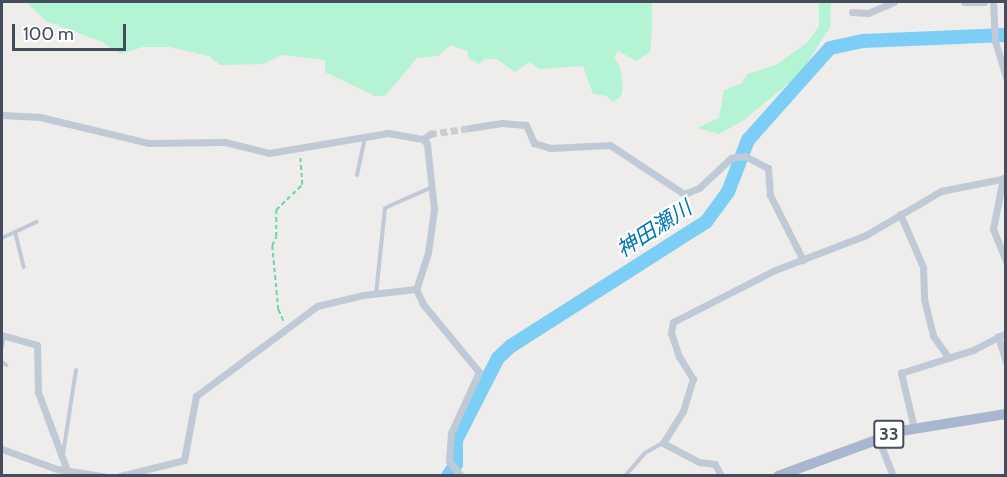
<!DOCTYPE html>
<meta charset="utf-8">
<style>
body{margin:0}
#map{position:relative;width:1007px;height:477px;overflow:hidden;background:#efecec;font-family:Cabin,"Noto Sans JP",sans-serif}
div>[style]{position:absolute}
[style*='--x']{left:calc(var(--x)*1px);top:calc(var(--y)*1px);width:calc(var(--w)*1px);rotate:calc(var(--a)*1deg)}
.green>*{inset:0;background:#b4f3d4}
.river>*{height:14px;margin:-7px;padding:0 7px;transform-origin:7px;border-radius:7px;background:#7ccef6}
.street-tunnel>*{height:7px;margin-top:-3.5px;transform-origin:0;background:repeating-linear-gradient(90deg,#cdcccf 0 7px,transparent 0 10.5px)}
.path>*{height:1.5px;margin-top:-0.75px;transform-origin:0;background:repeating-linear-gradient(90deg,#68d5ac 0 4.5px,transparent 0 7.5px)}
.lane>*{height:4px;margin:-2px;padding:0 2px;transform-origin:2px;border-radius:2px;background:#c0c9d6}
.street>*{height:7px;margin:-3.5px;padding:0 3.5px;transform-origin:3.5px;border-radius:3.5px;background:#c0c9d6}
.primary>*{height:10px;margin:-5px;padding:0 5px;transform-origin:5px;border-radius:5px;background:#a8b7cf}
span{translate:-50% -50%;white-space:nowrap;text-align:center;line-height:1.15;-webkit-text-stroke:4.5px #fff;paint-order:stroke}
.shield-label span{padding:2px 4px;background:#fff;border:2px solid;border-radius:4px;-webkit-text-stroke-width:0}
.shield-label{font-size:18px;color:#434d5c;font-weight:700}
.water-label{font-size:21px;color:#0077b1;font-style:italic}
.frame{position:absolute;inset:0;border:3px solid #434d5c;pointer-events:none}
.scale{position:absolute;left:12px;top:24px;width:114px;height:27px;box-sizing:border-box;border:3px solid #434d5c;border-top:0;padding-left:8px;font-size:18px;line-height:21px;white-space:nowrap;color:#434d5c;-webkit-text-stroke:4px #fff;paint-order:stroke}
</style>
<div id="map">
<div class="green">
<i style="clip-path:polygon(26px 2px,652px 2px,652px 32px,650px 52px,636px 61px,618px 51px,614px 57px,620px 67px,623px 86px,621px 96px,613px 102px,607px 96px,593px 94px,583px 66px,539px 69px,529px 62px,515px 72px,497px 59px,484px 59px,479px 64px,469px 59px,467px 51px,451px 45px,438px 56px,417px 58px,385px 96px,375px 96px,325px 72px,325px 60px,282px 55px,263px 64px,220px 65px,209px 56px,170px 47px,143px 47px,120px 54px,102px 42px,46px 21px)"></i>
<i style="clip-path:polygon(819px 2px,831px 2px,830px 27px,800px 74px,744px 120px,719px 134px,697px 128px,719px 118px,724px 90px,742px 83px,747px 74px,776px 65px,808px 42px,819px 26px)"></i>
</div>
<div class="river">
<i style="--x:448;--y:476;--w:14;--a:-56"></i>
<i style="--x:456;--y:464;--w:24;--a:-90"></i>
<i style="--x:456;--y:440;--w:92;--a:-62.9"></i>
<i style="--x:498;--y:358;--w:18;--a:-43"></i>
<i style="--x:511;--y:346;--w:231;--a:-32.5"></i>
<i style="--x:706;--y:222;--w:37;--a:-54"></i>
<i style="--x:728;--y:192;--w:56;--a:-69"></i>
<i style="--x:748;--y:140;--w:123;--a:-48.3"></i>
<i style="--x:830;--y:48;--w:34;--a:-12"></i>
<i style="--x:863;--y:41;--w:143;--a:-2.4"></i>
</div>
<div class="street-tunnel">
<i style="--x:430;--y:134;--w:40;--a:-8.5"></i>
</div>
<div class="path">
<i style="--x:283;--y:321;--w:12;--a:-114"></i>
<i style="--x:278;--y:310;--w:64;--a:-95.4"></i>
<i style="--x:272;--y:246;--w:10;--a:-66"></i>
<i style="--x:276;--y:237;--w:27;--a:-90"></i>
<i style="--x:276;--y:210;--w:36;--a:-44"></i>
<i style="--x:302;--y:185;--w:30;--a:-94"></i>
</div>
<div class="lane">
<i style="--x:357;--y:175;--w:39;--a:-78"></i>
<i style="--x:15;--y:232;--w:36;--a:76"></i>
<i style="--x:2;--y:238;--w:38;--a:-25"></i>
<i style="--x:376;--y:294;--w:86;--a:-84"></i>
<i style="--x:385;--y:208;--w:49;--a:-24"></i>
<i style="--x:2;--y:347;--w:11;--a:-80"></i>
<i style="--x:2;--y:362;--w:5;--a:37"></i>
<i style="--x:63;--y:454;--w:85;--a:-81.2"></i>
<i style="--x:625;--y:476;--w:30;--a:-49"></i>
<i style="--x:645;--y:453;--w:20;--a:-30"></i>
</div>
<div class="street">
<i style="--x:964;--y:2;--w:20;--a:0"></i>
<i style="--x:993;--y:2;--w:39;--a:87"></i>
<i style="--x:995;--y:41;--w:37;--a:73"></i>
<i style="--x:852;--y:12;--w:16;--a:4"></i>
<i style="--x:868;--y:13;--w:28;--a:-23"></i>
<i style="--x:2;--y:115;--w:38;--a:3"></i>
<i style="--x:40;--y:117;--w:111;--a:13.5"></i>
<i style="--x:148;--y:143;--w:77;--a:-0.7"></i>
<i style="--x:225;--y:142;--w:45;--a:14"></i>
<i style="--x:269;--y:153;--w:121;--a:-9.5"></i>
<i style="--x:388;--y:133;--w:36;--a:10"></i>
<i style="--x:423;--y:139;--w:9;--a:-36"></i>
<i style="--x:470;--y:128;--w:32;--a:-9"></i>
<i style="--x:502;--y:123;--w:24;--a:5"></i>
<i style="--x:526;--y:125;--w:20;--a:66"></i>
<i style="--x:534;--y:143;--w:17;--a:17"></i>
<i style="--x:550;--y:148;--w:60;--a:-2.9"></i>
<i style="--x:610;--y:145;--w:89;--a:33.5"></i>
<i style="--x:684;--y:194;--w:16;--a:-22"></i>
<i style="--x:699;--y:188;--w:44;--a:-43.2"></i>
<i style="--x:731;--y:158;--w:14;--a:-8"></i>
<i style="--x:745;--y:156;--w:26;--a:28"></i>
<i style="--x:768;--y:168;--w:27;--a:86"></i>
<i style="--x:770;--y:195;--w:73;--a:63.1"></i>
<i style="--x:423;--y:139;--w:6;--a:51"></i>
<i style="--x:427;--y:144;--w:65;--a:83.9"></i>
<i style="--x:434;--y:209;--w:44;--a:97.8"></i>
<i style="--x:428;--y:253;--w:38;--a:108"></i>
<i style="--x:416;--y:289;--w:17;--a:65"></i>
<i style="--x:423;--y:304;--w:88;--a:50.5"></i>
<i style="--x:479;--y:372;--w:67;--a:114.7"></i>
<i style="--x:451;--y:433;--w:28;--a:94"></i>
<i style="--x:449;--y:461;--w:19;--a:51"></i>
<i style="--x:1003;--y:178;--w:52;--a:101.1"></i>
<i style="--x:993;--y:229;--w:35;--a:68"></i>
<i style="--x:900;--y:214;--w:58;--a:66.5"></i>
<i style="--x:923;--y:267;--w:32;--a:88"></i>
<i style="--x:924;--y:299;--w:38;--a:76"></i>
<i style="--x:933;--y:336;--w:27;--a:54"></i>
<i style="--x:2;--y:335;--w:36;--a:16"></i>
<i style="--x:37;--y:345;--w:47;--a:88.8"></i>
<i style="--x:38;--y:392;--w:90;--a:69.7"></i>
<i style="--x:998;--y:336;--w:27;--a:73"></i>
<i style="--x:914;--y:428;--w:57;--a:-103.3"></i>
<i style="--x:901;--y:373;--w:76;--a:-17.7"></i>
<i style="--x:973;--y:350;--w:37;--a:-27"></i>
<i style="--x:878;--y:438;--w:41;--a:68.5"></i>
<i style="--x:2;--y:449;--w:59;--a:20"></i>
<i style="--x:57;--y:469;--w:47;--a:8.7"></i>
<i style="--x:120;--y:476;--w:66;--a:-14"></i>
<i style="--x:184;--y:460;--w:65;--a:-79.4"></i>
<i style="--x:196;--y:396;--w:151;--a:-36.6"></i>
<i style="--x:317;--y:306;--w:47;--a:-13.4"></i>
<i style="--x:363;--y:295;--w:53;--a:-6.5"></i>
<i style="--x:721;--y:476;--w:13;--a:-117"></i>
<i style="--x:715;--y:464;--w:16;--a:-173"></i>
<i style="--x:699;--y:462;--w:41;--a:-152.2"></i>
<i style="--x:663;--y:443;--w:38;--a:-58"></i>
<i style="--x:683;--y:411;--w:34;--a:-73"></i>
<i style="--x:693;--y:379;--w:26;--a:-122"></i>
<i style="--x:679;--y:357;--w:25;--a:-108"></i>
<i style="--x:671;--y:333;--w:11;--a:-80"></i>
<i style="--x:673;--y:322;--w:114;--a:-27"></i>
<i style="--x:775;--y:270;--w:97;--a:-21"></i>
<i style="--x:866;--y:235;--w:87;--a:-30.4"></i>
<i style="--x:941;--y:191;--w:66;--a:-11.3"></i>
</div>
<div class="primary">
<i style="--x:778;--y:476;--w:131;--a:-20.1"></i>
<i style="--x:901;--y:431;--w:106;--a:-9.2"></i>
</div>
<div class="shield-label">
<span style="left:889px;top:434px">33</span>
</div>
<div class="water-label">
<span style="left:654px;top:229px;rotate:-33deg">神田瀬川</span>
</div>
<div class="frame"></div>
<div class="scale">100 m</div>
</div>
